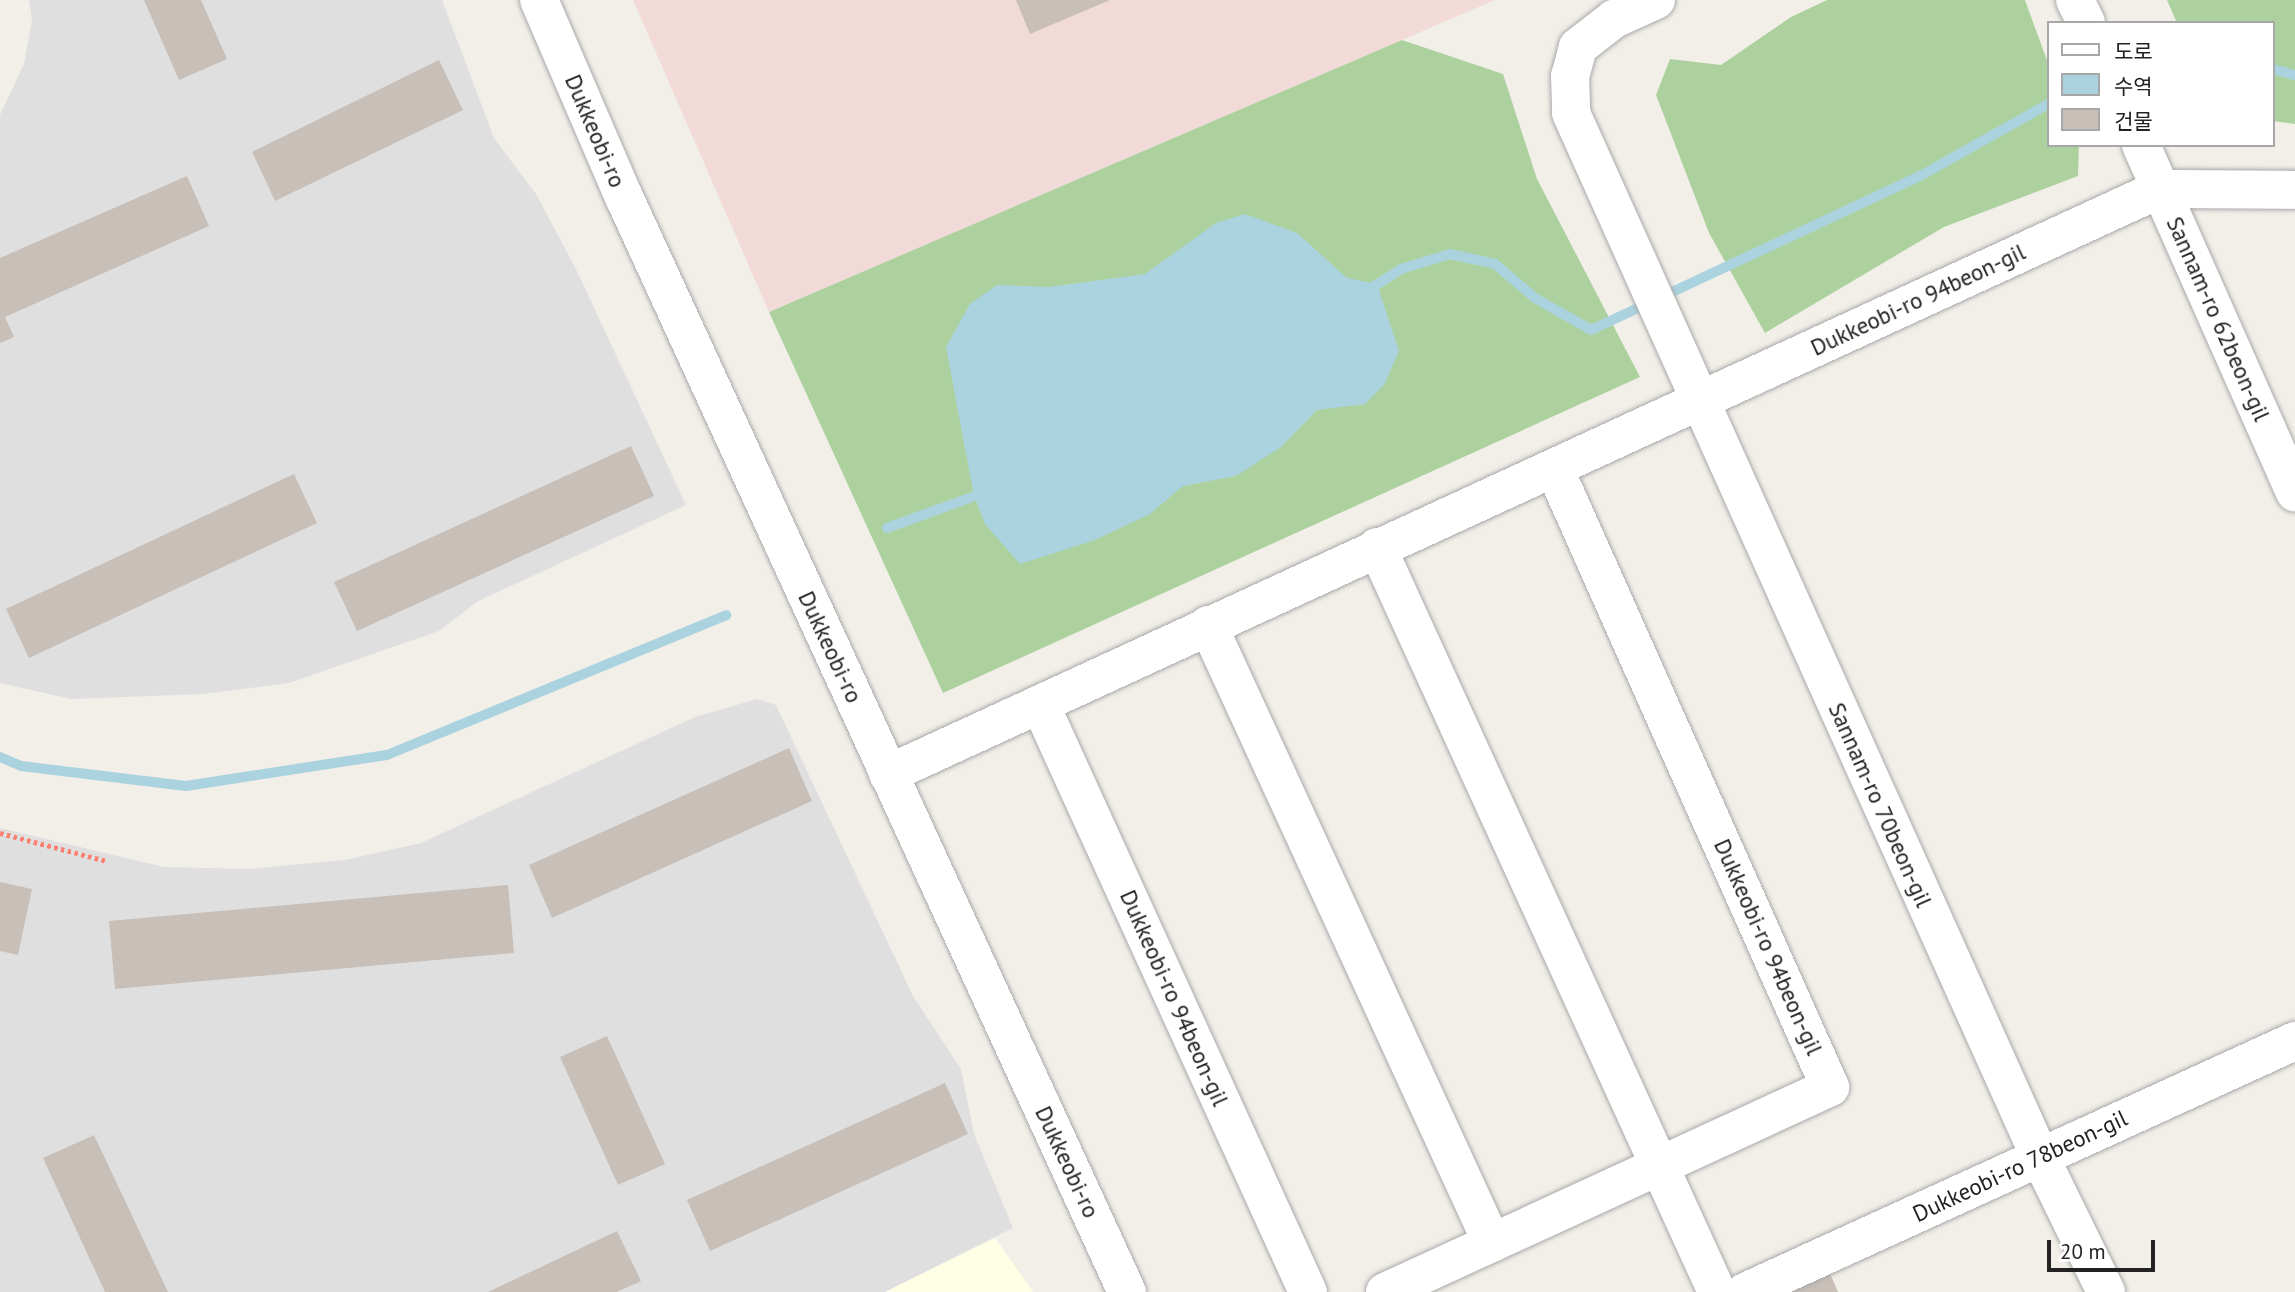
<!DOCTYPE html>
<meta charset="utf-8">
<style>
body{margin:0}
#map{position:relative;width:2295px;height:1292px;overflow:hidden;background:#f2efe9;font-family:"PT Sans","Noto Sans KR",sans-serif}
div>[style]{position:absolute}
[style*='--x']{left:calc(var(--x)*1px);top:calc(var(--y)*1px);width:calc(var(--w)*1px);rotate:calc(var(--a)*1deg)}
.residential>*{inset:0;background:#e0dfdf}
.commercial>*{inset:0;background:#f2dad9}
.education>*{inset:0;background:#ffffe5}
.forest>*{inset:0;background:#add19e}
.water>*{inset:0;background:#aad3df}
.stream>*{height:10px;margin:-5px;padding:0 5px;transform-origin:5px;border-radius:5px;background:#aad3df}
.building>*{inset:0;background:#c7bfb8}
.path>*{height:4.5px;margin-top:-2.25px;transform-origin:0;background:repeating-linear-gradient(90deg,#fa8072 0 3.5px,transparent 0 7px)}
.roads{filter:drop-shadow(0 0 2px #a9a9a9) drop-shadow(0 0 2px #a9a9a9)}
.street>*{height:38px;margin:-19px;padding:0 19px;transform-origin:19px;border-radius:19px;background:#fff}
span{translate:-50% -50%;white-space:nowrap;text-align:center;line-height:1.15;-webkit-text-stroke:5px #fff;paint-order:stroke}
.street-label{font-size:23px;color:#222}
.legend{position:absolute;left:2047px;top:21px;width:228px;height:126px;box-sizing:border-box;background:#fff;border:2px solid #a7a7a7;margin:0;padding:9px 12px;list-style:none;font-size:21px;color:#222}
.legend li{display:flex;align-items:center;gap:14px;height:35px}
.legend b{width:35px;border:2px solid #a7a7a7}
.scale{position:absolute;left:2047px;top:1240px;width:108px;height:32px;box-sizing:border-box;border:4px solid #222;border-top:0;padding-left:9px;font-size:21px;line-height:24px;white-space:nowrap;color:#222;-webkit-text-stroke:5px #fff;paint-order:stroke}
</style>
<div id="map">
<div class="residential">
<i style="clip-path:polygon(29px 0,442px 0,494px 138px,536px 194px,576px 269px,686px 505px,478px 601px,439px 631px,289px 683px,203px 694px,71px 699px,0 683px,0 115px,24px 64px,32px 20px)"></i>
<i style="clip-path:polygon(757px 699px,776px 705px,913px 996px,961px 1069px,974px 1134px,1013px 1228px,885px 1292px,0 1292px,0 828px,164px 867px,250px 869px,345px 860px,421px 843px,695px 717px)"></i>
</div>
<div class="commercial">
<i style="clip-path:polygon(633px 0,1495px 0,769px 312px)"></i>
</div>
<div class="education">
<i style="clip-path:polygon(995px 1238px,1033px 1292px,885px 1292px)"></i>
</div>
<div class="forest">
<i style="clip-path:polygon(1827px 0,2025px 0,2048px 63px,2048px 145px,2079px 145px,2078px 176px,1944px 227px,1765px 333px,1709px 233px,1656px 95px,1670px 59px,1721px 65px,1791px 17px)"></i>
<i style="clip-path:polygon(2167px 0,2295px 0,2295px 124px,2272px 121px,2272px 23px,2177px 23px)"></i>
<i style="clip-path:polygon(1402px 40px,1503px 74px,1537px 179px,1640px 377px,943px 693px,769px 312px)"></i>
</div>
<div class="water">
<i style="clip-path:polygon(1245px 214px,1297px 233px,1347px 278px,1377px 284px,1399px 351px,1384px 385px,1365px 404px,1317px 410px,1281px 447px,1236px 476px,1183px 486px,1150px 514px,1095px 540px,1020px 564px,985px 524px,974px 496px,946px 347px,970px 304px,997px 285px,1049px 287px,1145px 274px,1216px 223px)"></i>
</div>
<div class="stream">
<i style="--x:2272;--y:69;--w:24;--a:15"></i>
<i style="--x:1368;--y:290;--w:39;--a:-32"></i>
<i style="--x:1401;--y:269;--w:51;--a:-17"></i>
<i style="--x:1450;--y:254;--w:46;--a:12.5"></i>
<i style="--x:1495;--y:264;--w:52;--a:40.4"></i>
<i style="--x:1535;--y:298;--w:64;--a:29.7"></i>
<i style="--x:1591;--y:330;--w:365;--a:-25.1"></i>
<i style="--x:1922;--y:175;--w:145;--a:-29.4"></i>
<i style="--x:887;--y:528;--w:105;--a:-20"></i>
<i style="--x:0;--y:757;--w:23;--a:23"></i>
<i style="--x:21;--y:766;--w:166;--a:6.9"></i>
<i style="--x:186;--y:786;--w:203;--a:-8.8"></i>
<i style="--x:387;--y:755;--w:367;--a:-22.4"></i>
</div>
<div class="building">
<i style="clip-path:polygon(144px 0,201px 0,227px 59px,179px 80px)"></i>
<i style="clip-path:polygon(1016px 0,1110px 0,1030px 34px)"></i>
<i style="clip-path:polygon(439px 60px,463px 110px,275px 201px,252px 152px)"></i>
<i style="clip-path:polygon(187px 176px,209px 226px,5px 317px,14px 337px,0 343px,0 258px)"></i>
<i style="clip-path:polygon(631px 446px,654px 496px,357px 631px,334px 582px)"></i>
<i style="clip-path:polygon(294px 474px,317px 523px,29px 658px,6px 609px)"></i>
<i style="clip-path:polygon(789px 748px,812px 801px,552px 918px,529px 865px)"></i>
<i style="clip-path:polygon(0 882px,32px 889px,18px 955px,0 951px)"></i>
<i style="clip-path:polygon(508px 885px,514px 953px,115px 989px,109px 921px)"></i>
<i style="clip-path:polygon(607px 1036px,665px 1164px,618px 1185px,560px 1057px)"></i>
<i style="clip-path:polygon(945px 1083px,968px 1134px,710px 1251px,687px 1200px)"></i>
<i style="clip-path:polygon(94px 1135px,168px 1292px,105px 1292px,43px 1158px)"></i>
<i style="clip-path:polygon(617px 1231px,641px 1281px,617px 1292px,488px 1292px)"></i>
<i style="clip-path:polygon(1826px 1264px,1838px 1292px,1763px 1292px)"></i>
</div>
<div class="path">
<i style="--x:0;--y:833;--w:111;--a:14.7"></i>
</div>
<div class="roads">
<div class="street">
<i style="--x:539;--y:0;--w:215;--a:66.7"></i>
<i style="--x:624;--y:197;--w:1205;--a:65.33"></i>
<i style="--x:1656;--y:0;--w:46;--a:155.7"></i>
<i style="--x:1614;--y:19;--w:46;--a:142.1"></i>
<i style="--x:1578;--y:47;--w:30;--a:105"></i>
<i style="--x:1570;--y:76;--w:37;--a:88"></i>
<i style="--x:1571;--y:113;--w:1145;--a:65.81"></i>
<i style="--x:2040;--y:1157;--w:150;--a:63.9"></i>
<i style="--x:2075;--y:0;--w:25;--a:64"></i>
<i style="--x:2141;--y:145;--w:380;--a:66.1"></i>
<i style="--x:1377;--y:547;--w:819;--a:65.47"></i>
<i style="--x:1208;--y:625;--w:680;--a:65.32"></i>
<i style="--x:1040;--y:704;--w:646;--a:65.5"></i>
<i style="--x:888;--y:774;--w:1400;--a:-24.7"></i>
<i style="--x:2160;--y:189;--w:135;--a:0.4"></i>
<i style="--x:1385;--y:1292;--w:490;--a:-24.7"></i>
<i style="--x:1830;--y:1087;--w:678;--a:-114.03"></i>
<i style="--x:1745;--y:1292;--w:605;--a:-24.53"></i>
</div>
</div>
<div class="street-label">
<span style="left:595px;top:131px;rotate:67deg">Dukkeobi-ro</span>
<span style="left:1918px;top:300px;rotate:-25deg">Dukkeobi-ro 94beon-gil</span>
<span style="left:2218px;top:319px;rotate:66deg">Sannam-ro 62beon-gil</span>
<span style="left:830px;top:647px;rotate:65deg">Dukkeobi-ro</span>
<span style="left:1880px;top:805px;rotate:66deg">Sannam-ro 70beon-gil</span>
<span style="left:1768px;top:947px;rotate:66deg">Dukkeobi-ro 94beon-gil</span>
<span style="left:1174px;top:998px;rotate:66deg">Dukkeobi-ro 94beon-gil</span>
<span style="left:1067px;top:1162px;rotate:65deg">Dukkeobi-ro</span>
<span style="left:2020px;top:1166px;rotate:-25deg">Dukkeobi-ro 78beon-gil</span>
</div>
<ul class="legend">
<li><b style="height:9px;background:#fff"></b>도로</li>
<li><b style="height:19px;background:#aad3df"></b>수역</li>
<li><b style="height:19px;background:#c7bfb8"></b>건물</li>
</ul>
<div class="scale">20 m</div>
</div>
